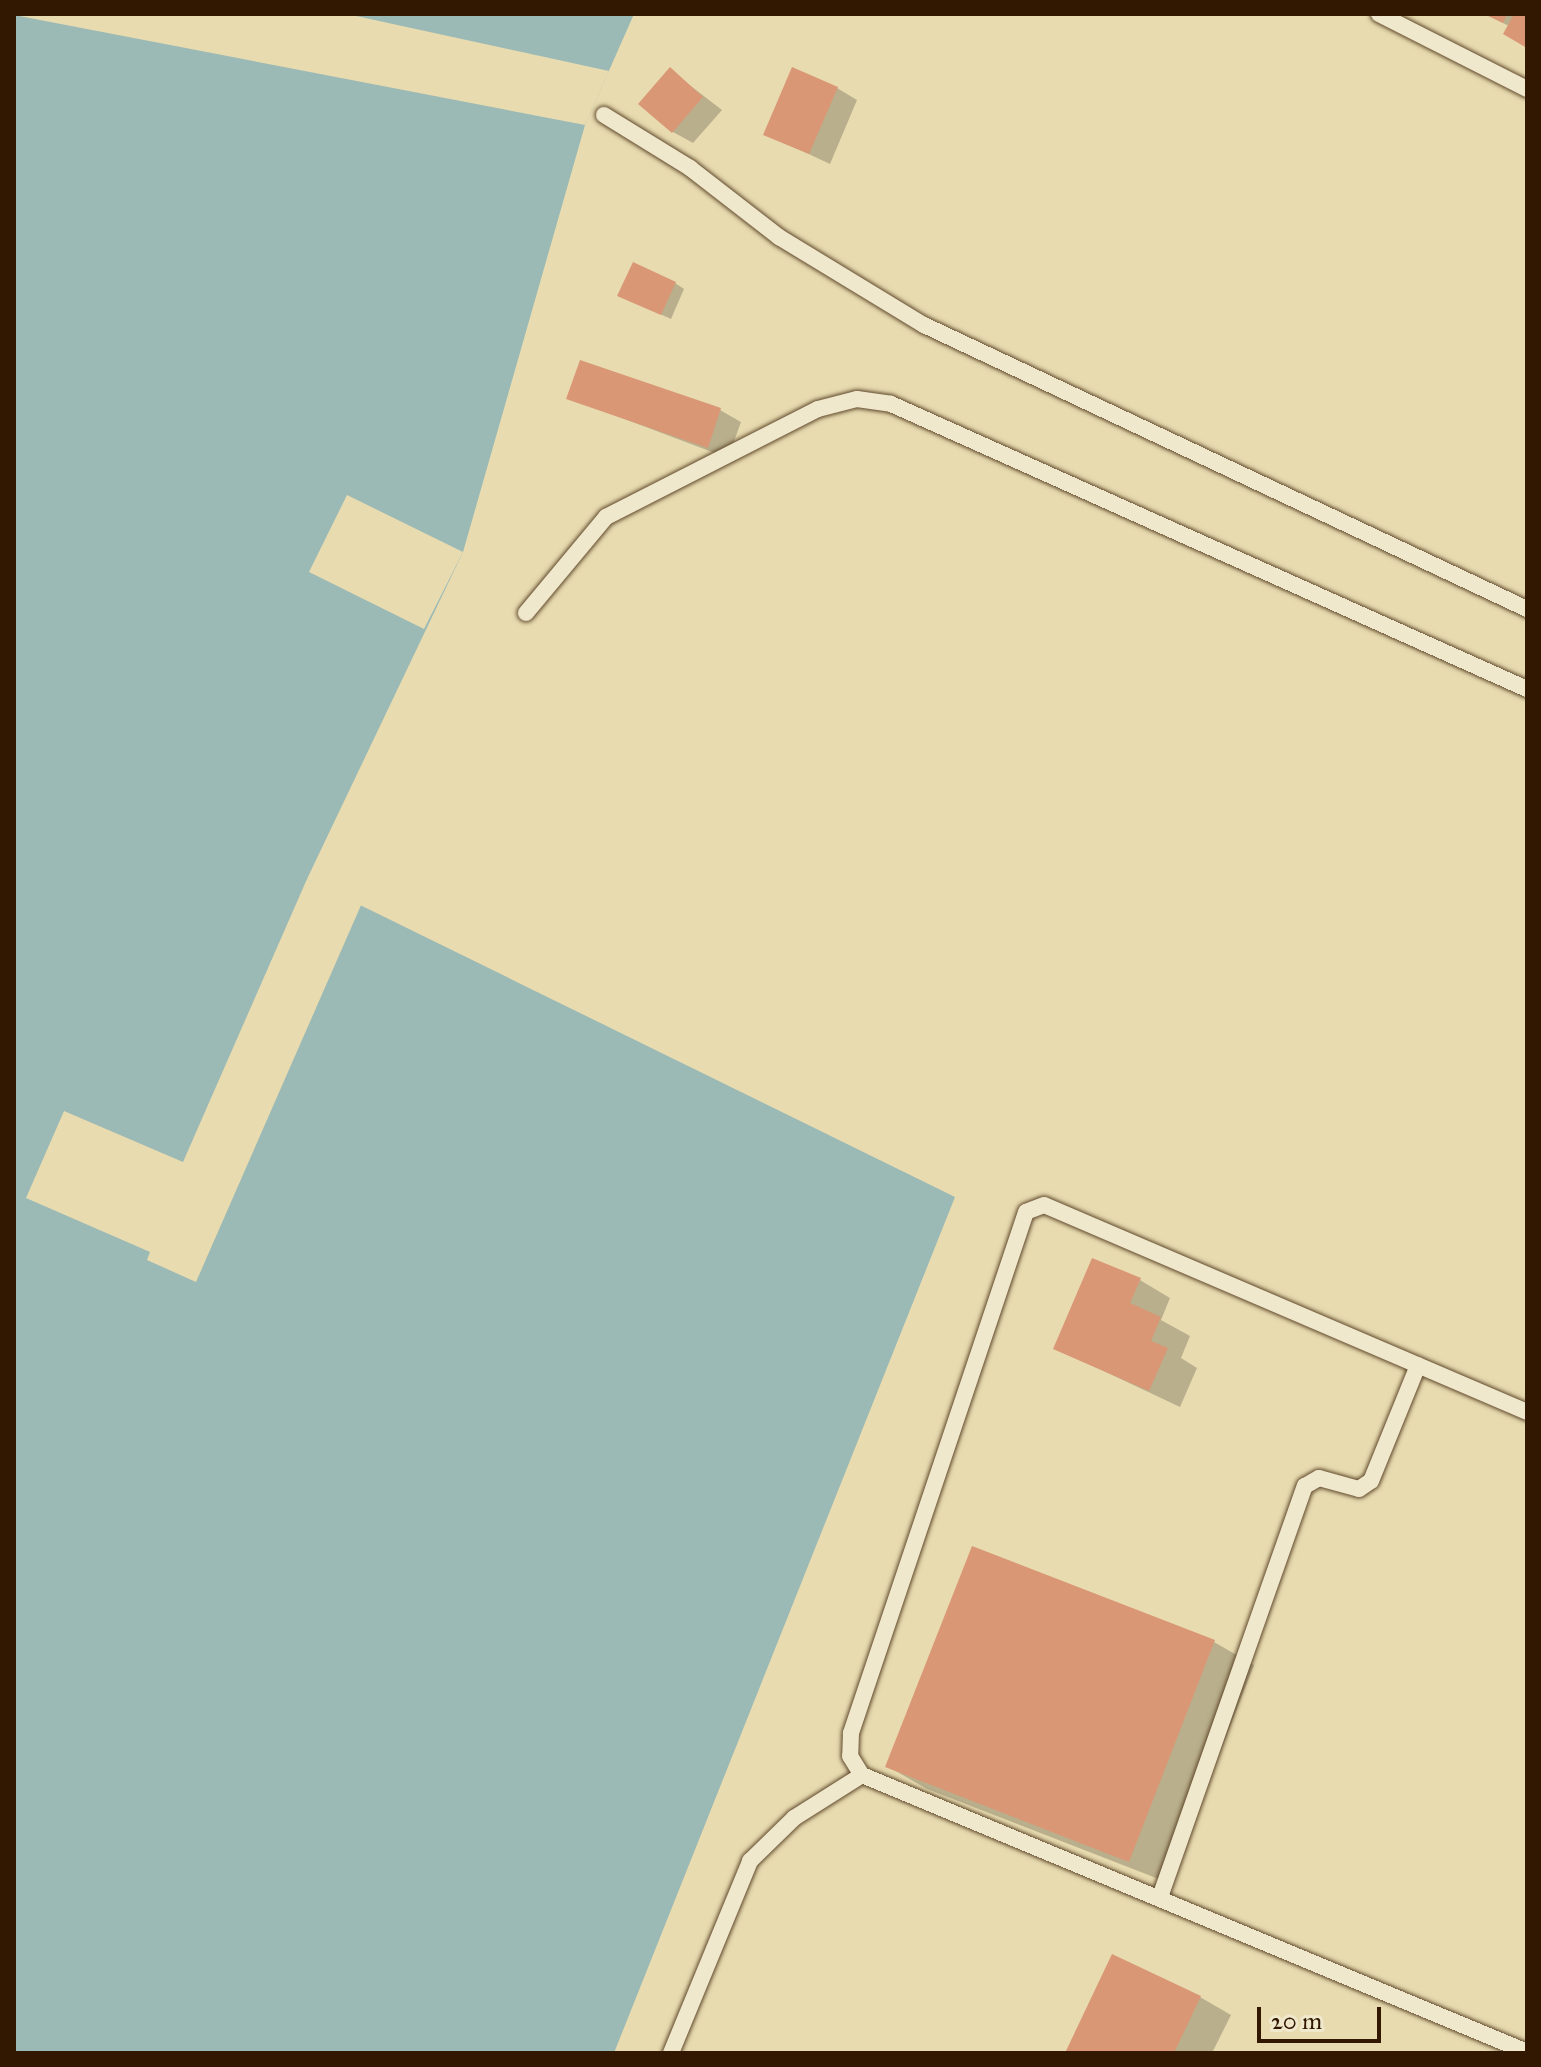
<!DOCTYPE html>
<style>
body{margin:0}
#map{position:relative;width:1541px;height:2067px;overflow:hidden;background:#e8dbb0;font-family:"IM FELL Great Primer",serif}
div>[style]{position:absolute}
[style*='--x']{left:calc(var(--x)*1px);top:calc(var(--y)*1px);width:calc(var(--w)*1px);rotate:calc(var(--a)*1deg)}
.water>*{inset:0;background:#9bb9b5}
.pier>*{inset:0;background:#e8dbb0}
.shadow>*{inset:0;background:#0003}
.building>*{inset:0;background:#d99775}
.roads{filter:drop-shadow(0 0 2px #60492c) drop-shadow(0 0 2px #60492c)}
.service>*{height:16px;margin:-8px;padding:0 8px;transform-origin:8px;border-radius:8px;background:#f0e8cc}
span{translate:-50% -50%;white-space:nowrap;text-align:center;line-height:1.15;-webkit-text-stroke:7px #f0e8cc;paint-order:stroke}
.frame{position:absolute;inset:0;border:16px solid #321800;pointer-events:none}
.scale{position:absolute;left:1257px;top:2007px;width:124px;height:36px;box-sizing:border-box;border:4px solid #321800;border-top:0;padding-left:10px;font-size:24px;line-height:28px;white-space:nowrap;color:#321800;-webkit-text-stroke:6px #f0e8cc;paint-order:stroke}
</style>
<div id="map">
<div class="water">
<i style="clip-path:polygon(14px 14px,634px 14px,585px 125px,463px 552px,307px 879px,955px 1197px,614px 2053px,14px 2053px)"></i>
</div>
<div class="pier">
<i style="clip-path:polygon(347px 14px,609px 71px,585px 125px,14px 15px)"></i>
<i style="clip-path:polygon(347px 495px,463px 552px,424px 629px,309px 572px)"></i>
<i style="clip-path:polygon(307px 879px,362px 903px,196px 1282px,147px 1260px,150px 1252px,26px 1198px,64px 1111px,183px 1162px)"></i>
</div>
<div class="shadow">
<i style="clip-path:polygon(1485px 14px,1527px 14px,1527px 46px,1509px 26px)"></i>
<i style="clip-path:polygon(670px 70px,722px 110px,693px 143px,673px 132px)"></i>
<i style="clip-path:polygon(837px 88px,857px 100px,830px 164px,766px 134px)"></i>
<i style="clip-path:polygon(675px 283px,684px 289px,671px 319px,629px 300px)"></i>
<i style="clip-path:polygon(569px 398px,720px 410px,741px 422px,728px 458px)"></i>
<i style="clip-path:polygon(1140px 1280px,1170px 1298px,1161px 1320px,1190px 1336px,1181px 1358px,1197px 1368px,1180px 1407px,1055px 1348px)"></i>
<i style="clip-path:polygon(973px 1548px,1214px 1642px,1254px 1665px,1169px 1883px,927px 1789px,887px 1766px)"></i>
<i style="clip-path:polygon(1200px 1997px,1231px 2015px,1212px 2053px,1067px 2053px)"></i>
</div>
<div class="building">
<i style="clip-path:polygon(1484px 14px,1507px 14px,1503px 23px)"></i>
<i style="clip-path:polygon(1514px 14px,1527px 14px,1527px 48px,1503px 34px)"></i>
<i style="clip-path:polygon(670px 67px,703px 97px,672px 133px,638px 104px)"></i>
<i style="clip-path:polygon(792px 67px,838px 87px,809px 154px,763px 135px)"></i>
<i style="clip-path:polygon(633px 262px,676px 282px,661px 315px,617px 296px)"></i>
<i style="clip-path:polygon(580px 360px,721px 408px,708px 448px,566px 399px)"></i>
<i style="clip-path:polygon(1092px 1258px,1141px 1278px,1130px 1303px,1161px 1317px,1151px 1341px,1168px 1348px,1149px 1391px,1053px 1349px)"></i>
<i style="clip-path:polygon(972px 1546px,1215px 1640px,1129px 1862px,885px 1767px)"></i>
<i style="clip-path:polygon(1112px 1954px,1201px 1996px,1174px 2053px,1065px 2053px)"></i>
</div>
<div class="roads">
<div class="service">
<i style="--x:1379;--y:14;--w:166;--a:26.9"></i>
<i style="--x:604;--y:115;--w:101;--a:31.6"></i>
<i style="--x:690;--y:168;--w:113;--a:37.8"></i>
<i style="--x:779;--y:237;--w:170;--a:31.3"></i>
<i style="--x:924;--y:325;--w:667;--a:25.22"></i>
<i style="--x:526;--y:613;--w:125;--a:-50.2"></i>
<i style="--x:606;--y:517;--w:238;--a:-27"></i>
<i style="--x:818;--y:409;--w:40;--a:-14.4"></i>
<i style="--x:857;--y:399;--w:34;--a:8"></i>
<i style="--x:891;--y:404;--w:697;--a:24.14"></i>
<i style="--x:1527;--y:1412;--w:525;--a:-156.8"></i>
<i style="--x:1044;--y:1205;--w:19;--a:159"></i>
<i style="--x:1026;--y:1212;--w:550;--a:108.57"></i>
<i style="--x:851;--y:1733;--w:23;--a:92"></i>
<i style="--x:850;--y:1756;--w:22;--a:58"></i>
<i style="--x:862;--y:1775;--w:720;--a:22.61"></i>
<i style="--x:1160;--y:1897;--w:436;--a:-70.6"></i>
<i style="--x:1305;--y:1486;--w:16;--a:-30"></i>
<i style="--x:1319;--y:1478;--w:41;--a:15.4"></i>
<i style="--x:1359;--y:1489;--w:14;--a:-34"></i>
<i style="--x:1371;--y:1481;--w:125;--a:-67.9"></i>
<i style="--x:671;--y:2053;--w:208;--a:-67.6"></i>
<i style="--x:750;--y:1861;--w:62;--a:-44.3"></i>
<i style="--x:794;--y:1818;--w:80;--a:-32.3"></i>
</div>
</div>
<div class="frame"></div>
<div class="scale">20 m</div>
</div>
